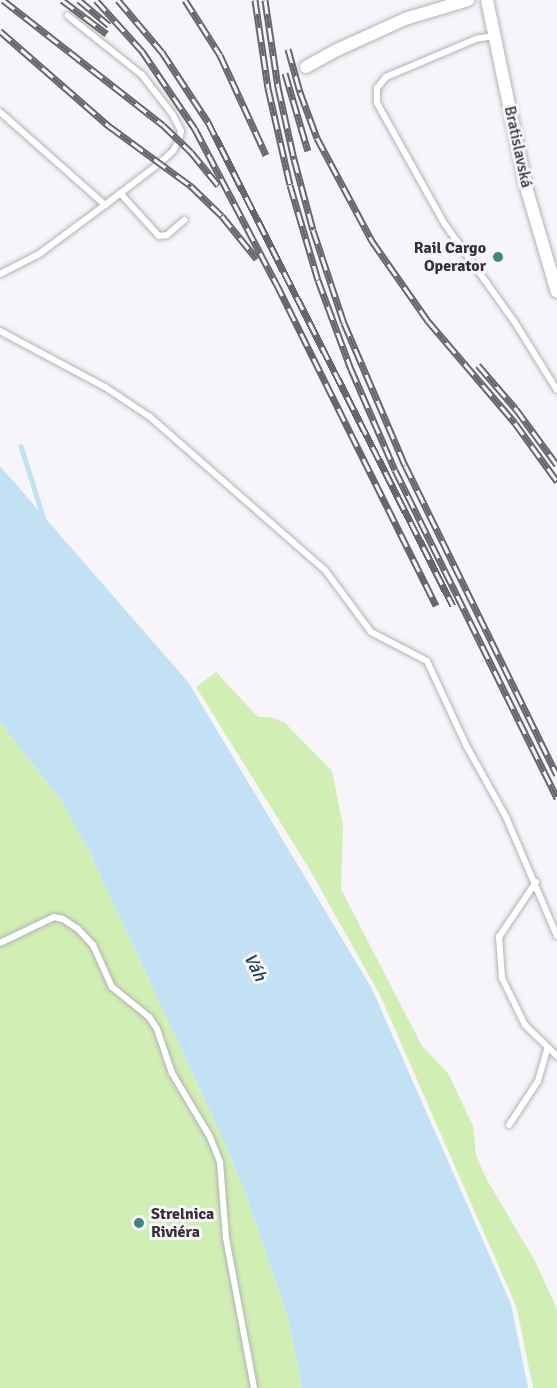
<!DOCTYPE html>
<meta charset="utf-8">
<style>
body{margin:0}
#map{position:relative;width:557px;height:1388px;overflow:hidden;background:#f7f5fa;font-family:Signika,sans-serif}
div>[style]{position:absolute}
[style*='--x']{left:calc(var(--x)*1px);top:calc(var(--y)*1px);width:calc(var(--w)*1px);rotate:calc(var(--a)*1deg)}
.green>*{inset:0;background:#d1efb4}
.water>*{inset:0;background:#c3e1f5}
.stream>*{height:4.5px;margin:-2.25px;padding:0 2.25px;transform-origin:2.25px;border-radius:2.25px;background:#c3e1f5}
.roads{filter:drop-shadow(0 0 2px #b3b2b7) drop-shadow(0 0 2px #b3b2b7)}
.lane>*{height:6px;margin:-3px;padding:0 3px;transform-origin:3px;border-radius:3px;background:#fff}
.street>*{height:12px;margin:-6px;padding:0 6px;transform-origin:6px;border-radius:6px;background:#fff}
.rail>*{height:7px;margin-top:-3.5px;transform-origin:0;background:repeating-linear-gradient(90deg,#f7f5fa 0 14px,#676669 0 28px);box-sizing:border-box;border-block:2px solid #676669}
.dots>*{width:16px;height:16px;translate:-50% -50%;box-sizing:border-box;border:3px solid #f7f5fa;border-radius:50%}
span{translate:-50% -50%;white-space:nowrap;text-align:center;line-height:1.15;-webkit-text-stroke:6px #f7f5fa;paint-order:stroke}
.street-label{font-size:16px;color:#323133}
.poi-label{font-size:16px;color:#323133;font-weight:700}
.right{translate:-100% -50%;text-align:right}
.left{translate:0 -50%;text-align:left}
.water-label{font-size:18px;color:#1b3e53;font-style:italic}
</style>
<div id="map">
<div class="green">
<i style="clip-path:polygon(216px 672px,258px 717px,270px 717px,285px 723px,332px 771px,343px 826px,341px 889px,422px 1046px,448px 1073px,473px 1126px,476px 1155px,487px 1180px,535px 1261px,557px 1309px,557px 1388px,533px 1388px,517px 1309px,510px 1292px,380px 995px,310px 870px,196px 687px)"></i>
<i style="clip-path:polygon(0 722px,63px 803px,90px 853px,217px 1126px,244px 1189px,287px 1315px,302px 1388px,0 1388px)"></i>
</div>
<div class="water">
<i style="clip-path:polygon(0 466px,188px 682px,372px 989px,511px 1304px,528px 1388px,302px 1388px,287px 1315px,244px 1189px,217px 1126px,90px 853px,63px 803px,0 722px)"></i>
</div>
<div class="stream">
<i style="--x:21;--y:446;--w:73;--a:72.6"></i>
</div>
<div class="roads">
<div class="lane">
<i style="--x:494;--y:36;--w:18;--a:171"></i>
<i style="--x:476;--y:39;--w:98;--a:157.1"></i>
<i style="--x:386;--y:77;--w:14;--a:129"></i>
<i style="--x:377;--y:88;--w:15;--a:90"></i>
<i style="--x:377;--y:103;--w:137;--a:60.8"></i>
<i style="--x:444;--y:223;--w:120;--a:54.5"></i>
<i style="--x:514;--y:321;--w:81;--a:58.1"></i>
<i style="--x:0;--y:112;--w:140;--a:41.5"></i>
<i style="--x:120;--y:193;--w:58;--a:47.8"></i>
<i style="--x:159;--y:236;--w:8;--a:-7"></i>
<i style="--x:167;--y:235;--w:23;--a:-41"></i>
<i style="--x:0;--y:274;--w:44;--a:-27.1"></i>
<i style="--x:39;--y:254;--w:82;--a:-36.6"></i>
<i style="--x:105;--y:205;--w:71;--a:-37.5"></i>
<i style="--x:161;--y:162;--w:16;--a:-43"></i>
<i style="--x:173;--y:151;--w:13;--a:-61"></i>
<i style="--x:179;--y:140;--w:9;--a:-77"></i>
<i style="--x:181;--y:131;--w:18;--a:-117"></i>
<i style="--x:173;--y:115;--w:51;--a:-127.8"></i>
<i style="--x:142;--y:75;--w:95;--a:-141.4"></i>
<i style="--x:0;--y:331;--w:119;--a:28.1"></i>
<i style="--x:105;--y:387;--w:54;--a:33.7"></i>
<i style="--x:150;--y:417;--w:232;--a:41.2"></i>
<i style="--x:325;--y:570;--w:77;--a:53.4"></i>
<i style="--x:371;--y:632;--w:63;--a:27.4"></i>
<i style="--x:427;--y:661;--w:93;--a:65.1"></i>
<i style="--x:466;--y:745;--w:82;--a:60.9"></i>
<i style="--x:506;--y:817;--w:129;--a:66.8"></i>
<i style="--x:536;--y:882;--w:66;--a:123.9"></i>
<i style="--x:499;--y:937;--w:41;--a:85.8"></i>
<i style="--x:502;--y:978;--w:52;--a:63.9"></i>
<i style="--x:525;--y:1025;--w:45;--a:44.1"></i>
<i style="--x:0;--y:943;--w:60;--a:-25.7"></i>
<i style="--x:54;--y:917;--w:9;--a:13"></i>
<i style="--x:63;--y:919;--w:18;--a:34"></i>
<i style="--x:78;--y:929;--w:22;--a:47"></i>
<i style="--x:93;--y:945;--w:46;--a:65.7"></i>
<i style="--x:112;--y:987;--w:48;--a:39"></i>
<i style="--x:149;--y:1017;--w:14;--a:56"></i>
<i style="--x:157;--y:1029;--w:46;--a:71.2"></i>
<i style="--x:172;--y:1073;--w:74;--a:59.3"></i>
<i style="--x:210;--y:1137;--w:27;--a:68"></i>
<i style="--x:220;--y:1162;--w:76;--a:85.5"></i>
<i style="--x:226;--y:1238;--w:153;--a:79.4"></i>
<i style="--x:509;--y:1125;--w:53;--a:-56.6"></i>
<i style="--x:538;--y:1081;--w:35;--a:-74"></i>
</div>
<div class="street">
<i style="--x:487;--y:0;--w:191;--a:78.2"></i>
<i style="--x:526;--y:187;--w:109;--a:73.6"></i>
<i style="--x:306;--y:67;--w:35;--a:-29"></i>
<i style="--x:337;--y:50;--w:75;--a:-24.5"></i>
<i style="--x:405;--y:19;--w:66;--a:-16.8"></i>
</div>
</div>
<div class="rail">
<i style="--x:3;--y:0;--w:203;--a:38"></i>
<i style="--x:163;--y:125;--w:39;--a:44"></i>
<i style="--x:191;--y:152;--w:43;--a:50.7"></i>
<i style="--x:62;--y:0;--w:56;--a:37.1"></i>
<i style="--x:79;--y:0;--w:39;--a:40"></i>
<i style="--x:96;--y:0;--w:69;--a:48"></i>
<i style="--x:142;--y:51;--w:94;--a:55.8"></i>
<i style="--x:195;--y:129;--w:174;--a:62.3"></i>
<i style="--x:276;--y:283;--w:360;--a:63.6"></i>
<i style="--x:118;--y:0;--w:68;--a:49.8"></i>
<i style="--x:162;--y:52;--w:84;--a:56.7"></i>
<i style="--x:208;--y:122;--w:542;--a:63.15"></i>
<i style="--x:185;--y:0;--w:65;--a:57.5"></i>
<i style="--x:220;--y:55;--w:110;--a:65.3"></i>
<i style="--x:255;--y:0;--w:89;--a:81.6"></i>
<i style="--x:268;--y:88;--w:99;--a:77.2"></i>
<i style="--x:290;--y:185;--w:99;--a:73.6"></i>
<i style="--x:318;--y:280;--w:95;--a:69.7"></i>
<i style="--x:351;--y:369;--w:110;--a:66.5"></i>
<i style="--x:395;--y:470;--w:366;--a:63.7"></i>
<i style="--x:265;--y:0;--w:88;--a:81.5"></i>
<i style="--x:278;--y:87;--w:74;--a:77.5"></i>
<i style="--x:294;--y:159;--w:73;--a:75"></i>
<i style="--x:313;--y:230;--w:98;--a:71.6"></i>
<i style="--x:344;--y:323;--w:155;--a:66.8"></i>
<i style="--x:405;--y:465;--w:345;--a:63.9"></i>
<i style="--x:0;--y:31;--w:145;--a:41.1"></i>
<i style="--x:109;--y:126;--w:102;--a:36.2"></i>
<i style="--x:191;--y:186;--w:43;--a:44.1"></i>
<i style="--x:222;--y:216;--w:55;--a:50.9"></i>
<i style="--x:288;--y:49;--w:45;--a:74.4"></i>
<i style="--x:300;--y:92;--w:49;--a:69.7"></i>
<i style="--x:317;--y:138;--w:117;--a:61.9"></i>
<i style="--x:372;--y:241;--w:98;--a:55"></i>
<i style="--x:428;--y:321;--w:134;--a:49.5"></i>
<i style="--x:515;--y:423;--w:72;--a:54.1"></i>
<i style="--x:285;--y:73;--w:81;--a:73.6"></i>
<i style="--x:478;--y:365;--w:58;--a:49.2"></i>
<i style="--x:516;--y:409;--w:69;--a:53.8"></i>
</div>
<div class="dots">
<i style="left:498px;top:257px;background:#40867d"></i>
<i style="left:139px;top:1223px;background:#40867d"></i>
</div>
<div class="street-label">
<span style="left:518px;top:147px;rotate:78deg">Bratislavská</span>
</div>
<div class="poi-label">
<span class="right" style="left:486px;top:257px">Rail Cargo<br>Operator</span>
<span class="left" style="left:151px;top:1223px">Strelnica<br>Riviéra</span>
</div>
<div class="water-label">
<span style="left:255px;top:967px;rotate:64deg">Váh</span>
</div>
</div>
